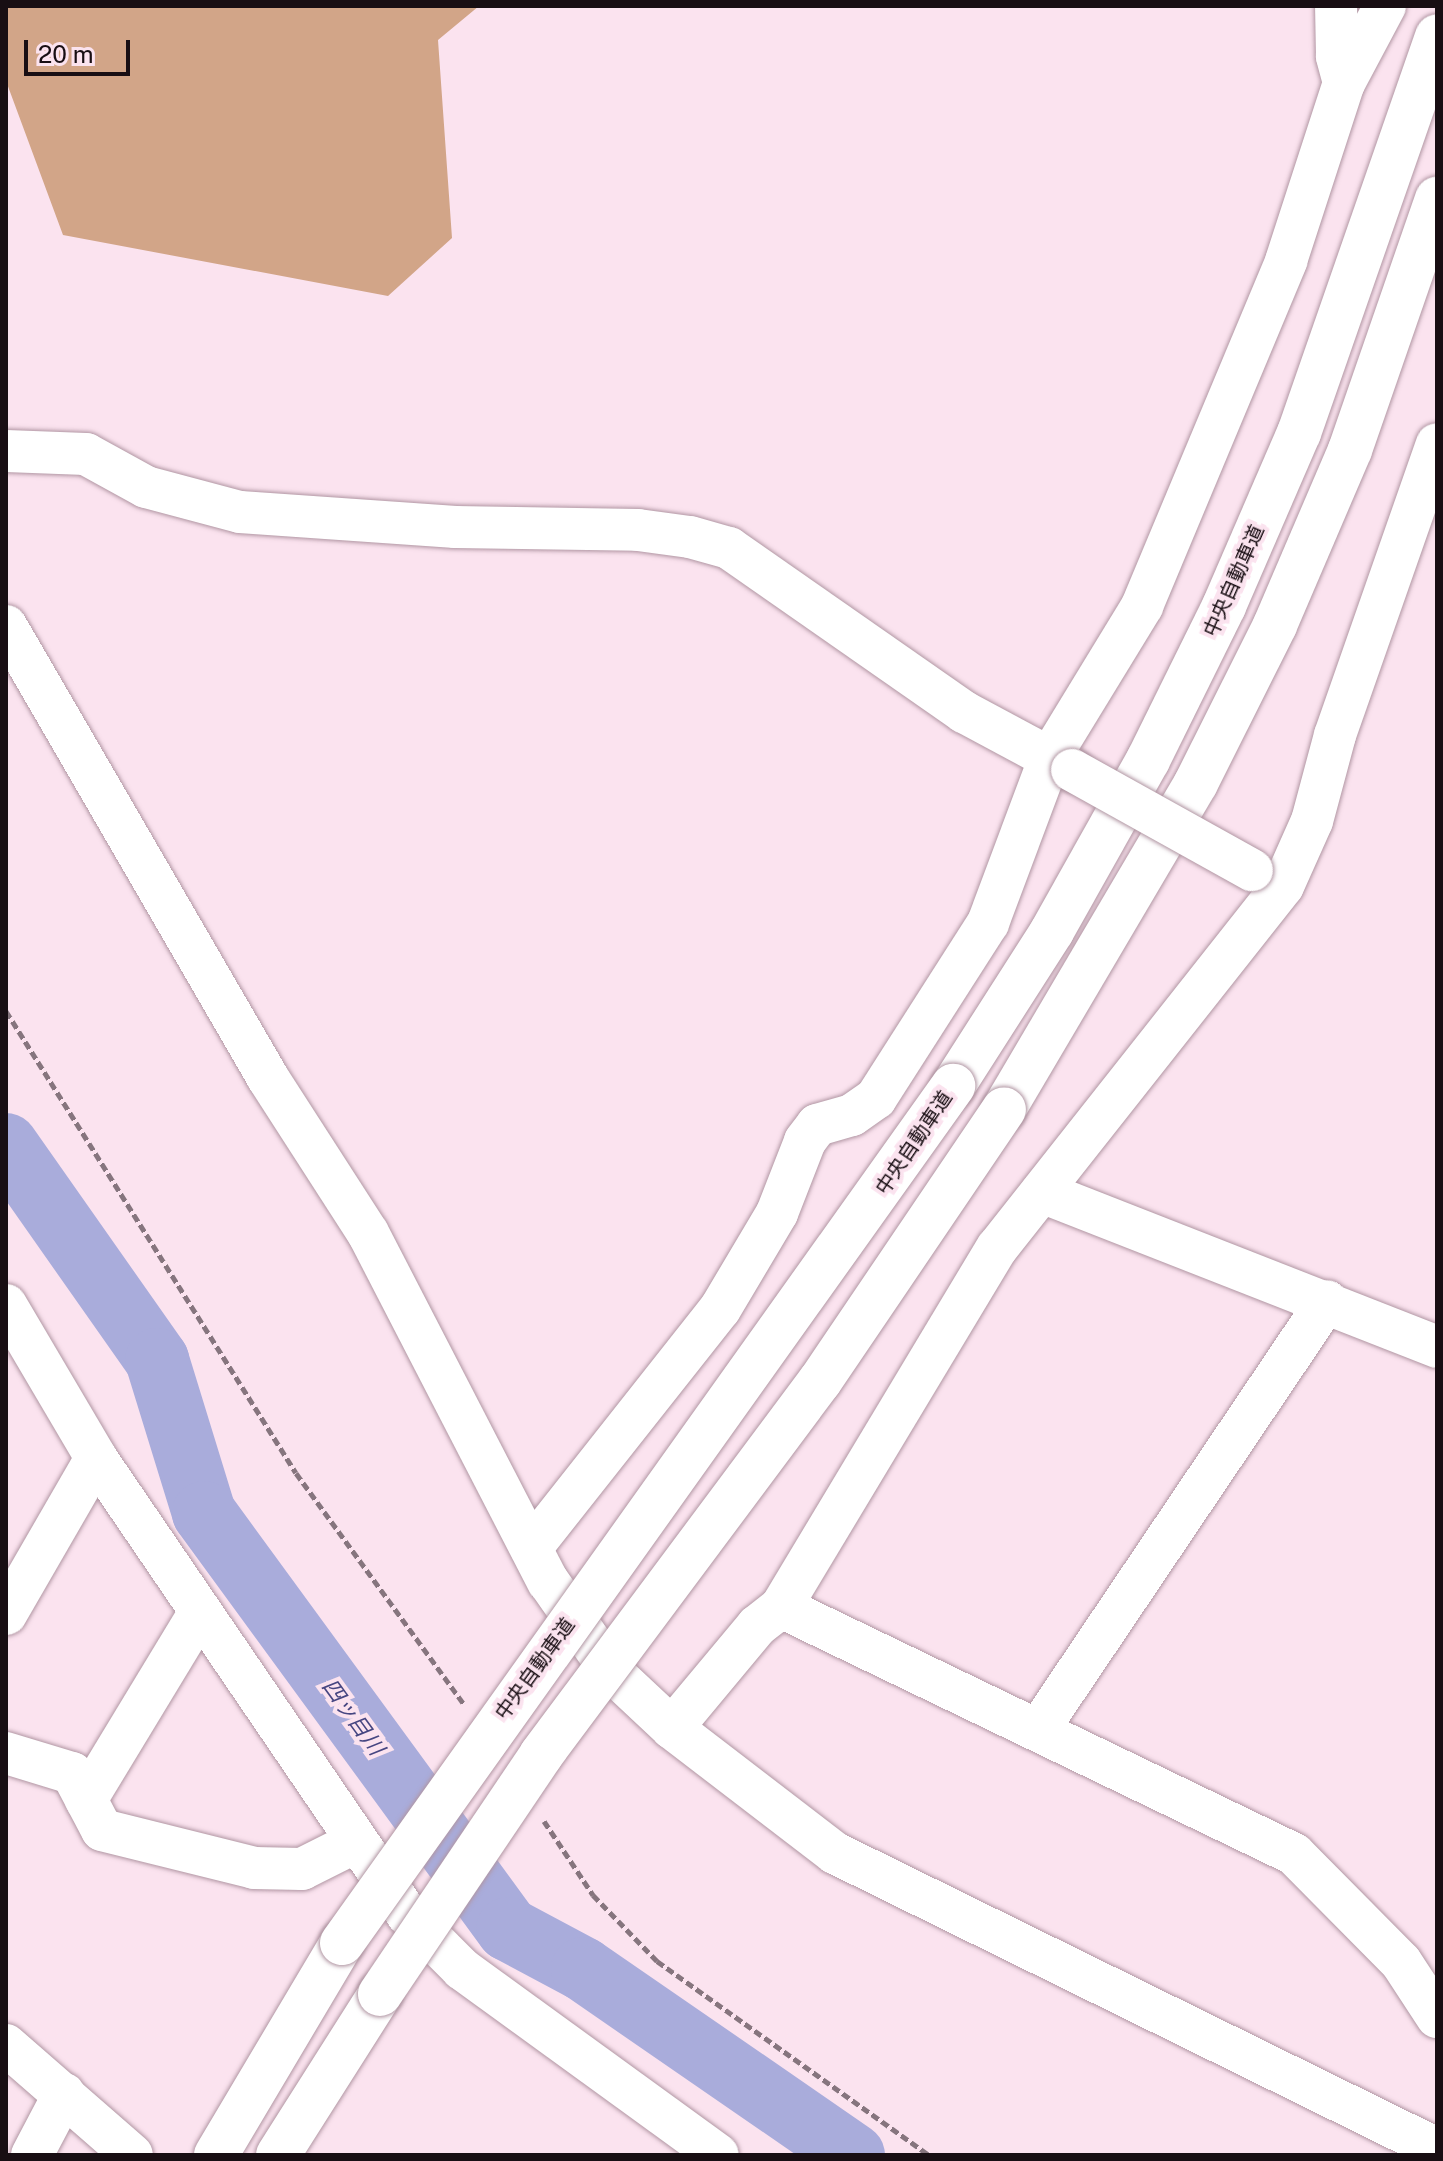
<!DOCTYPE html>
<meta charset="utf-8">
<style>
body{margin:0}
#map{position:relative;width:1443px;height:2161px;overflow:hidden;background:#fbe3ef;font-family:"Public Sans","Noto Sans JP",sans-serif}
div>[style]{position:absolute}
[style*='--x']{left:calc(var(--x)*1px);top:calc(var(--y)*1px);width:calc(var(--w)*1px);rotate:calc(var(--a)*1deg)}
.forest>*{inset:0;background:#d2a588}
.river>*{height:64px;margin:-32px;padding:0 32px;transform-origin:32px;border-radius:32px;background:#a9acdb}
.path>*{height:5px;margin-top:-2.5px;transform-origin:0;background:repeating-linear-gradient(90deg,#86757e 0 8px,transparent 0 12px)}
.roads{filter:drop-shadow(0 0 2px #b196a3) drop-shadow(0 0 2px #b196a3)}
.minor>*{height:42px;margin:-21px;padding:0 21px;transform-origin:21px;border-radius:21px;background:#fff}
.highway>*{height:44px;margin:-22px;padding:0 22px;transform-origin:22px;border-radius:22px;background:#fff}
.bridges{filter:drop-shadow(0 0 2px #b196a3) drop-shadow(0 0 2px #b196a3)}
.minor-bridge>*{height:42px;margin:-21px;padding:0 21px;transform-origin:21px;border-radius:21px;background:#fff}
.highway-bridge>*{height:44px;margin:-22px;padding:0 22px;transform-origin:22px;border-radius:22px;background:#fff}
span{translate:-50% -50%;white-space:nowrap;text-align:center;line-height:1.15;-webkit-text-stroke:8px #fbe3ef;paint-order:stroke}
.street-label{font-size:20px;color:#180e13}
.water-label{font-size:22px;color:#464681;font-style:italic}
.frame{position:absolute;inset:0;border:8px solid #180e13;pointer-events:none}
.scale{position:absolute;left:24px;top:40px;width:106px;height:36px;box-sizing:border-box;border:4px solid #180e13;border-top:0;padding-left:10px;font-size:24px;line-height:28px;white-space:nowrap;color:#180e13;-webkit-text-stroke:6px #fbe3ef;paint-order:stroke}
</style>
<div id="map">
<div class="forest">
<i style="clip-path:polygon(6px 6px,479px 6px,438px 40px,452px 238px,388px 296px,63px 235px,6px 81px)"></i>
</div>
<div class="river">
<i style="--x:6;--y:1145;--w:263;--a:54.9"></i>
<i style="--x:157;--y:1360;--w:160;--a:72.9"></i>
<i style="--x:204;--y:1513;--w:515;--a:53.84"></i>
<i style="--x:508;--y:1929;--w:85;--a:28.1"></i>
<i style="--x:583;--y:1969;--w:328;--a:34.6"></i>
</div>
<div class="path">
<i style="--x:6;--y:1011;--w:545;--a:57.88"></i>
<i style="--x:296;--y:1473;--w:286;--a:54"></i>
<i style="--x:544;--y:1821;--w:89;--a:56.5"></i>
<i style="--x:593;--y:1895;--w:92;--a:45.9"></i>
<i style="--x:657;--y:1961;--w:334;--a:35.5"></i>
</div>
<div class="roads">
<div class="minor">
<i style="--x:1344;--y:83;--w:87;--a:-62"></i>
<i style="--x:6;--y:451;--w:80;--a:2.1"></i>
<i style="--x:86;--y:454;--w:68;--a:28.8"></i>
<i style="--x:146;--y:487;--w:97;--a:14.9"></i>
<i style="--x:240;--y:512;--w:216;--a:4"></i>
<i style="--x:455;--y:527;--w:183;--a:0.9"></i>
<i style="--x:638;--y:530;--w:52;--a:7.7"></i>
<i style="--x:690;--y:537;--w:41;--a:15.8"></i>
<i style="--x:729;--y:548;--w:287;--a:34.9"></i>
<i style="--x:964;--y:712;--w:123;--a:28.2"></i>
<i style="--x:6;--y:626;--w:522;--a:59.9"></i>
<i style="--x:268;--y:1078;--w:184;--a:57.2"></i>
<i style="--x:368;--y:1233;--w:392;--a:62.7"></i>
<i style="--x:548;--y:1581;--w:110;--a:55"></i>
<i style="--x:611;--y:1671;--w:83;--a:43.1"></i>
<i style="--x:672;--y:1728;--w:205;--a:37.5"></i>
<i style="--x:835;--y:1853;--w:671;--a:26.18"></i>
<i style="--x:1042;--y:1192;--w:424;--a:21.4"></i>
<i style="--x:6;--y:1305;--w:178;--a:59.5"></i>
<i style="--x:96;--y:1458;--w:552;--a:55.71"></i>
<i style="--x:407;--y:1914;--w:78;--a:45"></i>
<i style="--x:462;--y:1969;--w:316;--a:36"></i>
<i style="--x:531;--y:1548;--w:305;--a:-51.7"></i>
<i style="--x:720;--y:1309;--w:112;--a:-59.3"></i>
<i style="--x:777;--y:1213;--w:77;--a:-68.7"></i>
<i style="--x:805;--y:1141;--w:20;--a:-53"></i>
<i style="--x:817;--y:1125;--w:36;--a:-16"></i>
<i style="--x:852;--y:1115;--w:29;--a:-35"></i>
<i style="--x:876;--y:1098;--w:208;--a:-57.4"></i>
<i style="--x:988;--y:923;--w:177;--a:-69.5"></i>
<i style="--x:1050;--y:757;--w:177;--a:-58.6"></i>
<i style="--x:1142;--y:606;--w:374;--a:-67.3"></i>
<i style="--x:1286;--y:261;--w:187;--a:-72"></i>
<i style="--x:1344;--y:83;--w:28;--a:-105"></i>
<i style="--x:1337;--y:56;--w:50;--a:-91.1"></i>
<i style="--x:781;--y:1607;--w:569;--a:25.71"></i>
<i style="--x:1294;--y:1854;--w:152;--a:45.3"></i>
<i style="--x:1401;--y:1962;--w:66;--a:56.8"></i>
<i style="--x:6;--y:1614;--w:180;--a:-60"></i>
<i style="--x:672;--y:1728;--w:133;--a:-50.2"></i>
<i style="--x:757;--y:1626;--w:31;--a:-38"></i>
<i style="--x:781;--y:1607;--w:419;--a:-59"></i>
<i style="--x:997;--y:1248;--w:461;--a:-51.7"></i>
<i style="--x:1283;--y:886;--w:71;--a:-66"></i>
<i style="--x:1312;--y:821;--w:89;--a:-75"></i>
<i style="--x:1335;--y:735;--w:308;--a:-70.7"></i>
<i style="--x:1038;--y:1730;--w:517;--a:-56.03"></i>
<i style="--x:6;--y:1753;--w:69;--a:16.9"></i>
<i style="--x:72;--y:1773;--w:64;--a:62.2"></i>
<i style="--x:102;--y:1830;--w:157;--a:14"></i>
<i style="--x:254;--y:1868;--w:48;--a:1.2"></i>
<i style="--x:302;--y:1869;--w:58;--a:-26.6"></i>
<i style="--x:86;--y:1800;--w:220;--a:-58.8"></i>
<i style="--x:6;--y:2045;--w:167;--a:41.1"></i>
<i style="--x:32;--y:2155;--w:69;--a:-62.3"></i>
</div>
<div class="highway">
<i style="--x:953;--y:1086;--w:184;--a:-57.4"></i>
<i style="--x:1052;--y:931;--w:196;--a:-60.7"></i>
<i style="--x:1148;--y:760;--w:172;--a:-63.7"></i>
<i style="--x:1224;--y:606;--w:189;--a:-66.6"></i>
<i style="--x:1299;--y:433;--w:420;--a:-70.8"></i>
<i style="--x:1004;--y:1109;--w:378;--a:-59.5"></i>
<i style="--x:1196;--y:783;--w:177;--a:-63.4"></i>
<i style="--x:1275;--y:625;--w:190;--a:-66.8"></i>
<i style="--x:1350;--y:450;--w:266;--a:-70.9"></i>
<i style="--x:216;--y:2155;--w:247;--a:-59.3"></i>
<i style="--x:278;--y:2155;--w:191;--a:-57.6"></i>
</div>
</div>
<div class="bridges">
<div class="minor-bridge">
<i style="--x:1072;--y:770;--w:206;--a:29.1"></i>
</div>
<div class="highway-bridge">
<i style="--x:342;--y:1943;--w:1053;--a:-54.51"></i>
<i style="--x:380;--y:1994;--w:288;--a:-56"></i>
<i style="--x:541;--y:1755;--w:467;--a:-53.3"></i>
<i style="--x:820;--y:1381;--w:328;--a:-55.9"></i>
</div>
</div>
<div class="street-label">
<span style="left:1234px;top:581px;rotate:-66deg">中央自動車道</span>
<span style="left:914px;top:1143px;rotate:-56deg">中央自動車道</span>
<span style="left:535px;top:1669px;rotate:-54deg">中央自動車道</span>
</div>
<div class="water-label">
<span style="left:353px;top:1717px;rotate:54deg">四ッ目川</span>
</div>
<div class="frame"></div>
<div class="scale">20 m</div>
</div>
